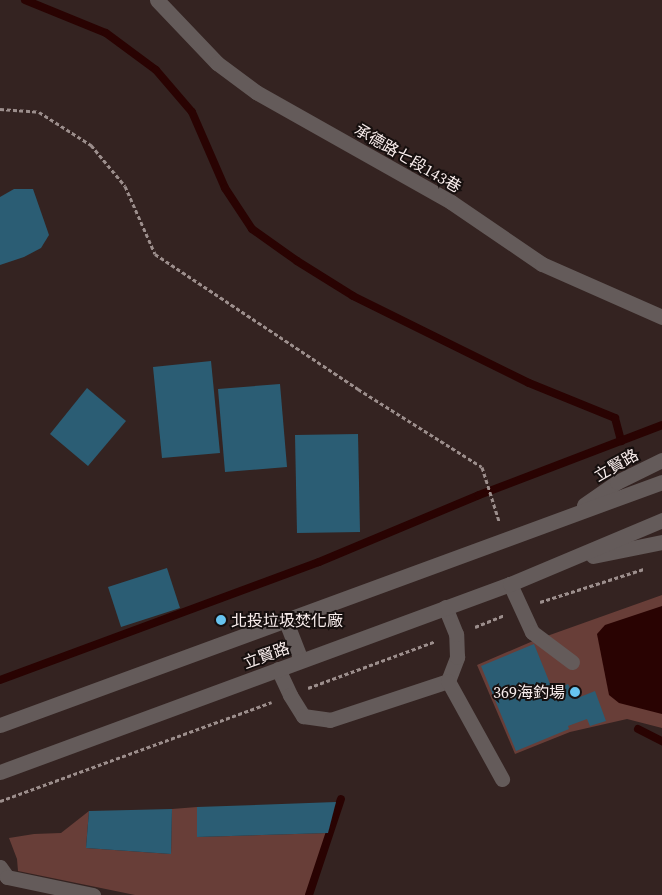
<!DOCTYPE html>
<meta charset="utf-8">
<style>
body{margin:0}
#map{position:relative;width:662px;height:895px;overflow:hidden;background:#342321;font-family:"Source Serif 4","Noto Sans TC",serif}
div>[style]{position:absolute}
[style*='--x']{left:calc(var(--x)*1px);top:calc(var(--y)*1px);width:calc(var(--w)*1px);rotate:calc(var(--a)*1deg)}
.green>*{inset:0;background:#683e38}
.water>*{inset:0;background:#290302}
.stream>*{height:8px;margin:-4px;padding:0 4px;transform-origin:4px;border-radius:4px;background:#290302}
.building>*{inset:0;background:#2b5d74}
.path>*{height:3px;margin-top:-1.5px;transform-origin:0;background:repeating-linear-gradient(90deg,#9c8e8c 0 4px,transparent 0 6.5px)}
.minor>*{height:15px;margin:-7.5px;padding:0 7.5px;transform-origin:7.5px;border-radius:7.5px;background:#645b5a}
.dots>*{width:14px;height:14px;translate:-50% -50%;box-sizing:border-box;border:2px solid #160f0e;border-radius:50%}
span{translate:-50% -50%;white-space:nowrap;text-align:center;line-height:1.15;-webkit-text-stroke:4px #160f0e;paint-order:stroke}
.street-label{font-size:16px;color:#faeeed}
.poi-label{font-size:16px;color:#faeeed}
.left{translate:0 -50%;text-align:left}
.right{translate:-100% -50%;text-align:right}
</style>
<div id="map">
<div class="green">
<i style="clip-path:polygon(662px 595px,662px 728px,627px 719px,570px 732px,515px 754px,477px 665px,533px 641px)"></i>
<i style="clip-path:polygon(197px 807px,198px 837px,328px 833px,306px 895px,135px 895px,18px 871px,17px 859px,9px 838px,34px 834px,61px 833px,89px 811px,86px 848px,171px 854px,172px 809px)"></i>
</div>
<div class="water">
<i style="clip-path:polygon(662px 606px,662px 714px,619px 703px,609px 695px,597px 634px,605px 625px)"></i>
</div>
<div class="stream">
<i style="--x:25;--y:0;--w:87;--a:22.2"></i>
<i style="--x:106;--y:33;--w:62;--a:36.5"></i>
<i style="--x:156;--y:70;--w:55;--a:49.4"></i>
<i style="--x:192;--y:112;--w:83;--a:66.5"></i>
<i style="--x:225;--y:188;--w:49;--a:56.6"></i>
<i style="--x:252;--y:229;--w:55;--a:35.4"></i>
<i style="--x:297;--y:261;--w:66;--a:32"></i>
<i style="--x:353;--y:296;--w:196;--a:26.3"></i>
<i style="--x:529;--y:383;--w:93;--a:22.1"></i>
<i style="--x:615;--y:418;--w:24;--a:75"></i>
<i style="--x:0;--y:680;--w:340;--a:-20.3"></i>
<i style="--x:319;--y:562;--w:173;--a:-22.7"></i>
<i style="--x:479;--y:495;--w:196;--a:-20.9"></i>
<i style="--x:638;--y:729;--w:27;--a:27"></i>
<i style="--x:309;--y:895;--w:101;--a:-71.6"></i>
</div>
<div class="building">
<i style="clip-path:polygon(14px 189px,33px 189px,49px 235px,41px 248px,24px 257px,0 265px,0 197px)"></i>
<i style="clip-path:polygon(211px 361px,220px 453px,162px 458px,153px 367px)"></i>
<i style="clip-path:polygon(280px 384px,287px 467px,225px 472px,218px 389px)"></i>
<i style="clip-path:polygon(87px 388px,126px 421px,88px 466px,50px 434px)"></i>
<i style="clip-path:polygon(358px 434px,360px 532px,297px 533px,295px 435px)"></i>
<i style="clip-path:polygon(167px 568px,180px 608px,121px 627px,108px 587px)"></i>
<i style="clip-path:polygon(534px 644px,553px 691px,568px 684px,575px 699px,595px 691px,606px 721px,590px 726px,587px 719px,568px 726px,569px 729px,516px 751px,481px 666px)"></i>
<i style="clip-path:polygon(336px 802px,328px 833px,197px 837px,197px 807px)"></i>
<i style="clip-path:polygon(172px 809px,171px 854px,86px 848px,89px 811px)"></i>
</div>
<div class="path">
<i style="--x:0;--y:109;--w:39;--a:4"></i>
<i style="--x:39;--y:112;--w:62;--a:32.4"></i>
<i style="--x:91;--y:145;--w:53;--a:50.3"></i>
<i style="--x:125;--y:186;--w:74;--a:66.2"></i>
<i style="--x:155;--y:254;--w:244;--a:33.6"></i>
<i style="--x:358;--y:389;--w:146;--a:32.2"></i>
<i style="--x:482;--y:467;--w:57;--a:72.5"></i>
<i style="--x:540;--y:602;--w:109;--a:-17.6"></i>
<i style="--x:475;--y:627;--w:31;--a:-22"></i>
<i style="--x:308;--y:688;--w:136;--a:-20.2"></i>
<i style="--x:0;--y:801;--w:289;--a:-20"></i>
</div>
<div class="minor">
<i style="--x:157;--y:0;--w:87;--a:46.4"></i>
<i style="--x:217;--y:63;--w:49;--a:36.6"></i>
<i style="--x:256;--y:92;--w:224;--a:29.4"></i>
<i style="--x:451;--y:202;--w:110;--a:34.3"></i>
<i style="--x:542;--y:264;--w:131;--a:23.8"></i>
<i style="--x:584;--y:505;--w:40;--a:-34.9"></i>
<i style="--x:617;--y:482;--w:50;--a:-26.1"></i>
<i style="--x:593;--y:556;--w:70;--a:-11.5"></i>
<i style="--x:510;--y:584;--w:53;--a:65.4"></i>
<i style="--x:532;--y:632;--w:50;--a:36.9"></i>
<i style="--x:285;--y:619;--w:44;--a:68.7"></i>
<i style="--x:278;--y:669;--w:29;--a:65"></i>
<i style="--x:290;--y:695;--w:25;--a:58"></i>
<i style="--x:303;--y:716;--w:27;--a:8"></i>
<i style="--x:330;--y:720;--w:124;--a:-18.3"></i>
<i style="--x:448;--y:681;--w:26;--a:-69"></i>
<i style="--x:457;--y:657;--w:23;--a:-92"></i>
<i style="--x:456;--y:634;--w:29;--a:-112"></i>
<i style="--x:448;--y:681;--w:112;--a:61.1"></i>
<i style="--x:0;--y:725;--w:705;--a:-20.16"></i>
<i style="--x:0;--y:772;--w:544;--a:-20.24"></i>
<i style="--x:510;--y:584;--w:165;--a:-22.8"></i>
<i style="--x:0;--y:867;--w:12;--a:55"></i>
<i style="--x:7;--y:877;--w:88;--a:11.8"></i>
</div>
<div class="dots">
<i style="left:221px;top:620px;background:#67c4f0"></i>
<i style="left:575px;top:692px;background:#67c4f0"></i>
</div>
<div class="street-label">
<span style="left:408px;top:158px;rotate:30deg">承德路七段143巷</span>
<span style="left:616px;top:465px;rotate:-30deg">立賢路</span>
<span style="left:266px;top:655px;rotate:-20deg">立賢路</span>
</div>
<div class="poi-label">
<span class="left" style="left:231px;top:620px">北投垃圾焚化廠</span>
<span class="right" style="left:565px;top:692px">369海釣場</span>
</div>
</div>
